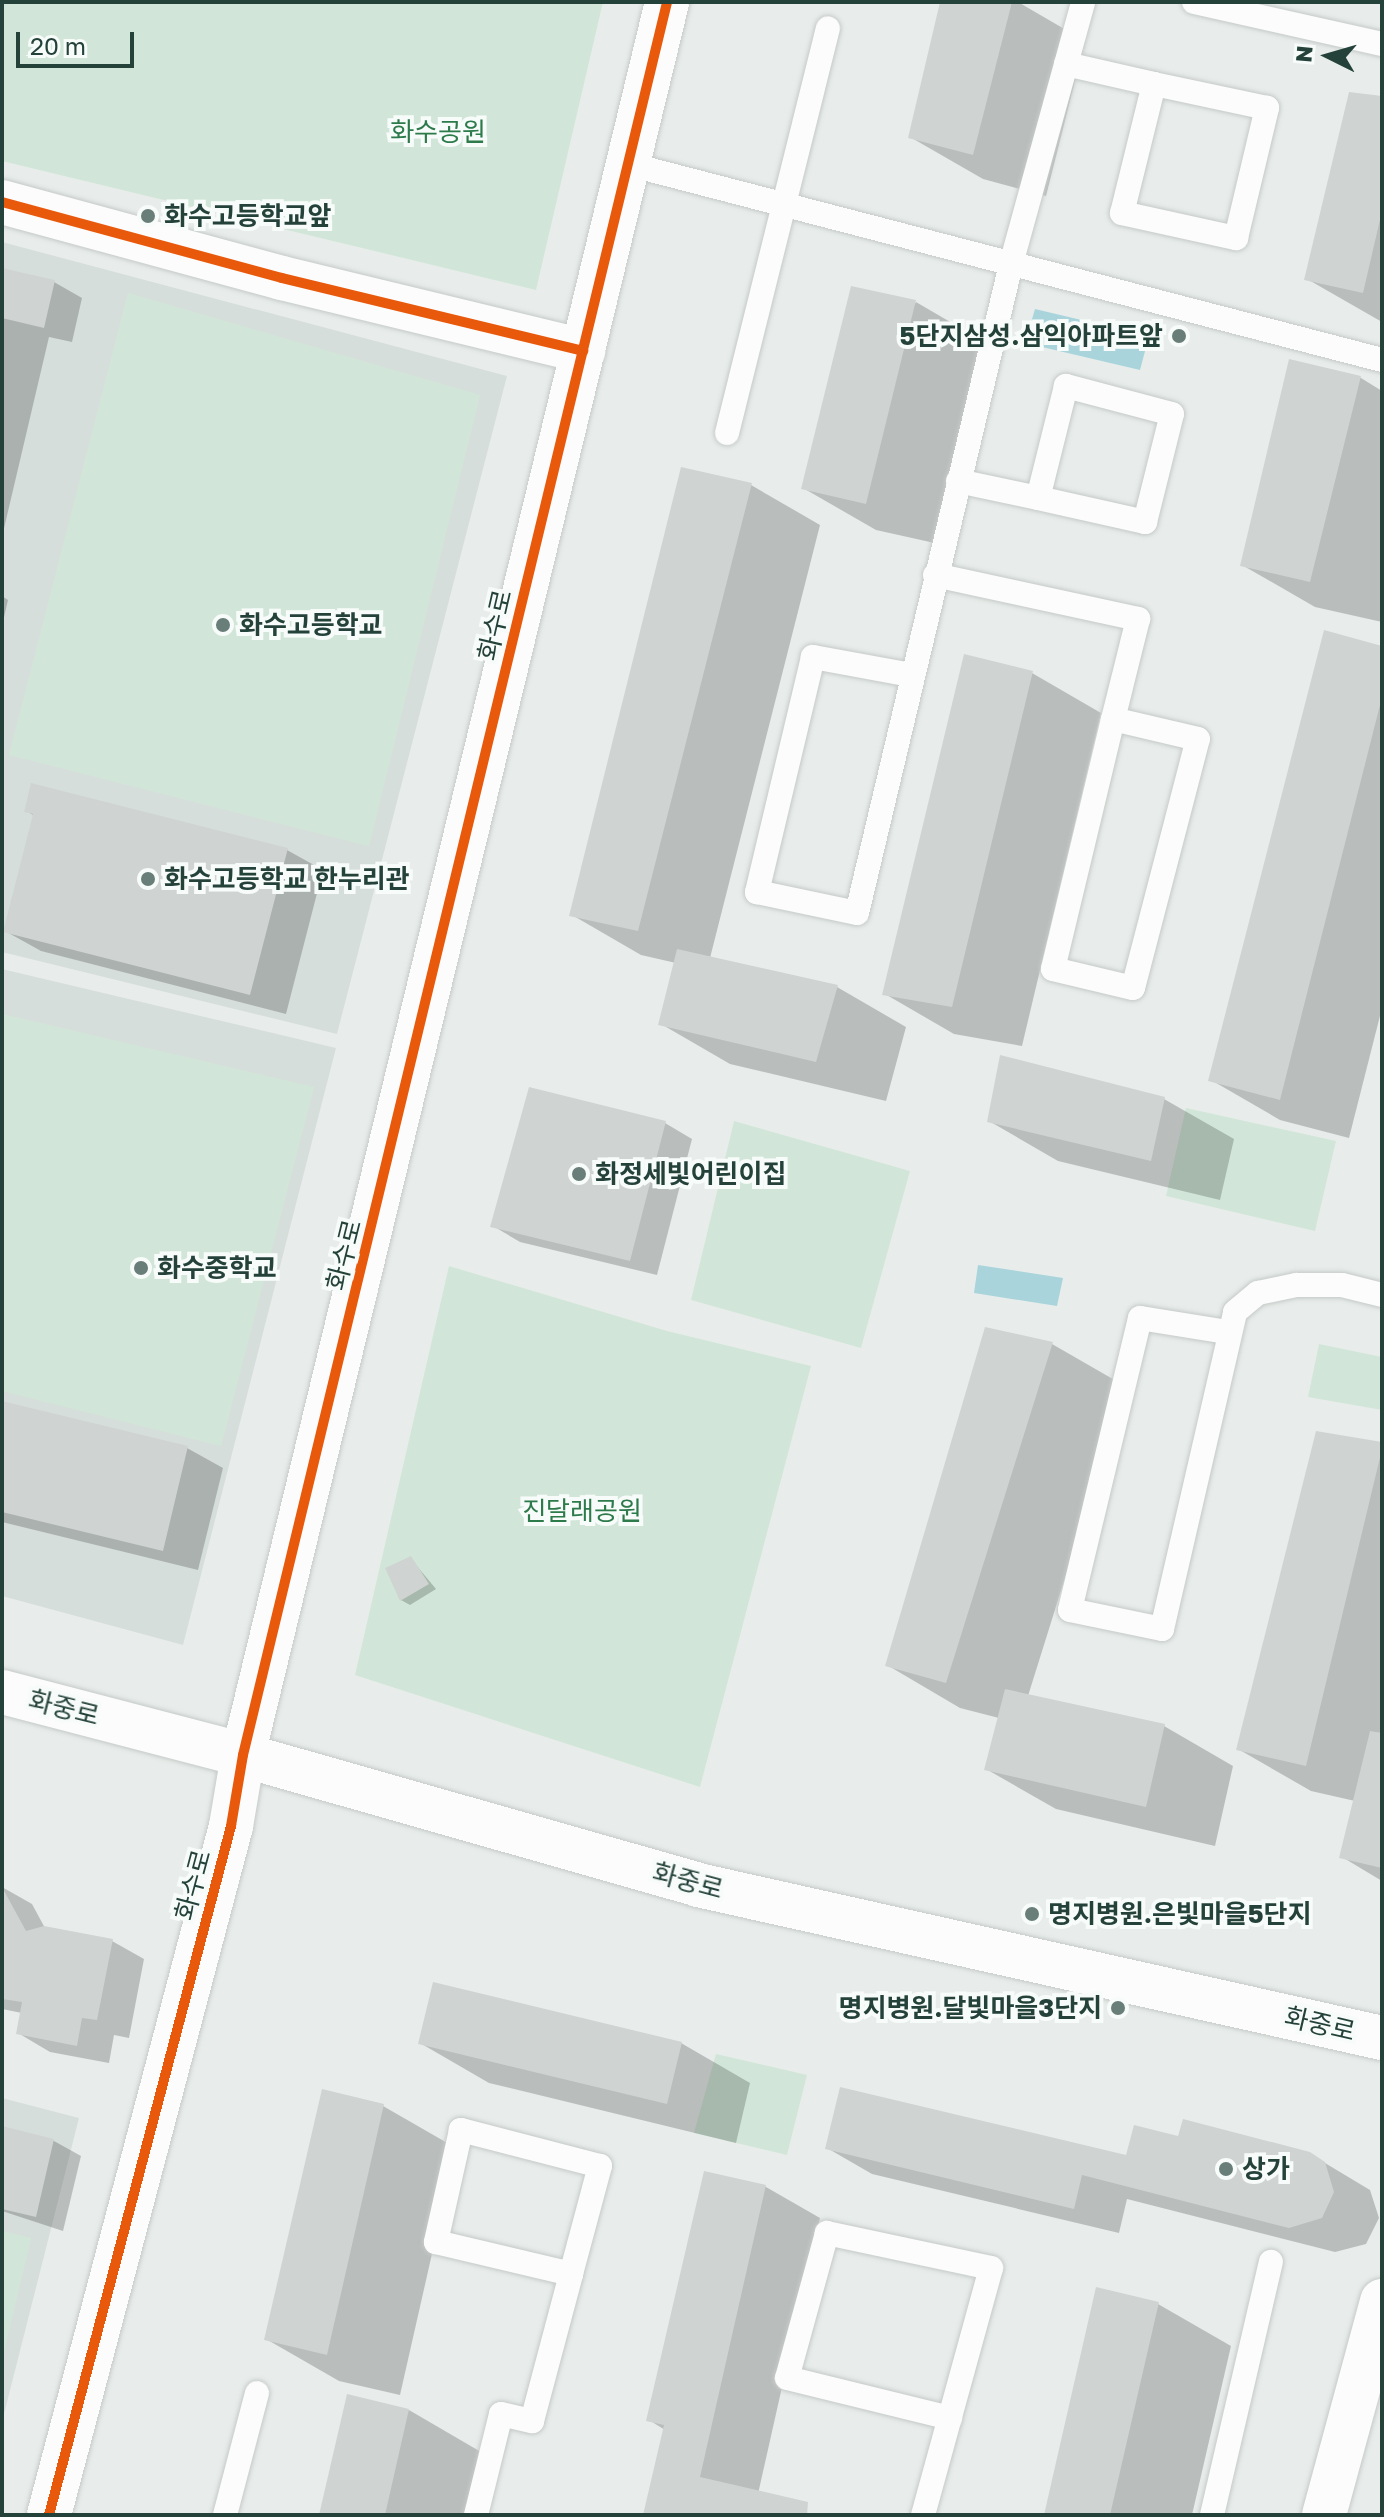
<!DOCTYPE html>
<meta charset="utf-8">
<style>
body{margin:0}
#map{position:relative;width:1384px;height:2517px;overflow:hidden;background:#e8edeb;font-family:"Golos Text","Noto Sans KR",sans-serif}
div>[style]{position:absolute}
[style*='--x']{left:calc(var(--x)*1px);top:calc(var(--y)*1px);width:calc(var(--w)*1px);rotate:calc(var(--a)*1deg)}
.built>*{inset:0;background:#d6dedb}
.green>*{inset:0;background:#d1e6d8}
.water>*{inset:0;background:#a9d4db}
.shadow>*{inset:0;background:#0003}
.building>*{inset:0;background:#cfd4d2}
.roads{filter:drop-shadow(0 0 2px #c5cac8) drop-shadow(0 0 2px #c5cac8)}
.lane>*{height:24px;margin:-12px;padding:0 12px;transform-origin:12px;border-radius:12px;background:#fcfcfc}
.street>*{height:44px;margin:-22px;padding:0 22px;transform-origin:22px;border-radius:22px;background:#fcfcfc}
.secondary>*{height:44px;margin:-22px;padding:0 22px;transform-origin:22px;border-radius:22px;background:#fcfcfc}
.cycleway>*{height:10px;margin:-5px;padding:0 5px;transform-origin:5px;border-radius:5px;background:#e8590c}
.dots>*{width:22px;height:22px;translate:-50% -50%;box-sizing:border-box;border:4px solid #f7fbf9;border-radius:50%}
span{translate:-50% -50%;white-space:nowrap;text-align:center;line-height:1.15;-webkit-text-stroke:8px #f7fbf9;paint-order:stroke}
.park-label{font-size:26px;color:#2d7a4b}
.poi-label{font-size:26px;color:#24423a;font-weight:700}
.left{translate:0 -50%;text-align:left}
.right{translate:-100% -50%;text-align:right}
.street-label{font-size:26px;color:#24423a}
.frame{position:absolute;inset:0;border:4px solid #24423a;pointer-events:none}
.north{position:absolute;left:1288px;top:16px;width:80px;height:80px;-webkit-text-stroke:6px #f7fbf9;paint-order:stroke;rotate:275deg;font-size:22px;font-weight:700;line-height:32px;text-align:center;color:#24423a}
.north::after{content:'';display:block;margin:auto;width:28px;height:36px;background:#24423a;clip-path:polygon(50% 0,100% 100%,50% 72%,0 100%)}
.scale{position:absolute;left:16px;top:32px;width:118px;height:36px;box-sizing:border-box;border:4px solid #24423a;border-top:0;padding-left:10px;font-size:24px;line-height:28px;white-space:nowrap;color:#24423a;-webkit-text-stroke:6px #f7fbf9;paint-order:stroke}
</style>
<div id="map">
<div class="built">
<i style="clip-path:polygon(2px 242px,507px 376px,337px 1034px,2px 952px)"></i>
<i style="clip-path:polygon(2px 969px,336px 1048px,183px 1645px,2px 1596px)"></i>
<i style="clip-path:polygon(2px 2098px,79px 2118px,2px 2422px)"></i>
</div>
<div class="green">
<i style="clip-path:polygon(2px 2px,603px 2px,536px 290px,2px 161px)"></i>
<i style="clip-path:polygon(128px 293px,480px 395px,369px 846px,9px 755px)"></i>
<i style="clip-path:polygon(2px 1014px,314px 1087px,221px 1446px,2px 1391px)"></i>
<i style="clip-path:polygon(1186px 1108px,1336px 1141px,1315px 1231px,1166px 1196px)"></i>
<i style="clip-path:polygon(734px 1121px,910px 1171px,861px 1348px,691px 1300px)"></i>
<i style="clip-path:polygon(449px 1266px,667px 1331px,811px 1366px,700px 1787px,355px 1675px)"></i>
<i style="clip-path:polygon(1319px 1344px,1382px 1357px,1382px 1410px,1308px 1397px)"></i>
<i style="clip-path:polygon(716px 2054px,807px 2075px,787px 2155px,694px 2133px)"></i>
<i style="clip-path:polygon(2px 2231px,31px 2238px,2px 2360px)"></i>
</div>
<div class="water">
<i style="clip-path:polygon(1035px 309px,1149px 336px,1140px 370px,1025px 343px)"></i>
<i style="clip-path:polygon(978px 1265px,1063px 1278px,1057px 1306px,974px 1293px)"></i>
</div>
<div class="shadow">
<i style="clip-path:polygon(938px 2px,1018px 2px,1085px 41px,1046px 196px,983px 179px,910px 137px,942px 3px)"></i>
<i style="clip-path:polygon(1382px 98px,1382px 322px,1307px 279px)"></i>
<i style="clip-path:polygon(2px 270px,54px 282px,82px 298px,72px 342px,49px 337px,2px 537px)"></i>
<i style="clip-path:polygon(916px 302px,988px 344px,939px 544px,876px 530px,803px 488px)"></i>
<i style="clip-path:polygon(1290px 361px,1361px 378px,1382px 391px,1382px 622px,1315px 607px,1242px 565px)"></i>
<i style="clip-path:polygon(751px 485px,820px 525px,710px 958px,837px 987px,906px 1027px,886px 1101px,730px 1064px,661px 1024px,676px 963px,641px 955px,572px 915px)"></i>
<i style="clip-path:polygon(2px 596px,8px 600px,2px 626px)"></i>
<i style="clip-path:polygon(1382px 648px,1382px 1008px,1349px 1138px,1280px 1120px,1211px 1080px)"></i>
<i style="clip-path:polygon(1032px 673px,1101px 713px,1022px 1046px,954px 1034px,885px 994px)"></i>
<i style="clip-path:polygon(26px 811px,287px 850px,323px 870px,286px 1014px,41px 951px,5px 931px,35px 816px)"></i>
<i style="clip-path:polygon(1164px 1099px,1234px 1139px,1220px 1200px,1058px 1161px,989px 1121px)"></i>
<i style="clip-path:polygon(665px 1123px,692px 1139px,657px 1275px,520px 1242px,493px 1226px)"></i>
<i style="clip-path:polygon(1052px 1344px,1125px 1386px,1028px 1696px,1164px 1726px,1233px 1766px,1215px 1846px,1056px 1809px,986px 1769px,999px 1718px,960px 1708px,887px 1665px)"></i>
<i style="clip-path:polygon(2px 1403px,187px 1448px,223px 1468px,198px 1570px,2px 1522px)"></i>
<i style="clip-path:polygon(1382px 1444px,1382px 1881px,1342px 1857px,1355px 1801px,1311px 1791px,1238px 1749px)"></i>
<i style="clip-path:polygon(411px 1559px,436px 1589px,410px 1605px,401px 1600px)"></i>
<i style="clip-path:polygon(2px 1887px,32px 1904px,45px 1928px,112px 1941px,144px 1959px,129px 2038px,114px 2035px,109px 2063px,50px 2052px,18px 2033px,22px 2013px,2px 2009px)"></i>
<i style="clip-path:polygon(420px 2043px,681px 2043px,750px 2083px,736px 2143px,489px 2083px)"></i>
<i style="clip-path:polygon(383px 2106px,456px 2148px,400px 2395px,339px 2381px,266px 2339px)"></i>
<i style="clip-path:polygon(2px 2128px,54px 2141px,81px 2156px,63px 2231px,2px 2211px)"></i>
<i style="clip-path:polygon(1179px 2138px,1310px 2154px,1370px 2190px,1379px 2218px,1366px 2244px,1335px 2252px,1127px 2199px,1119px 2233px,872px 2174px,827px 2148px,1128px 2158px)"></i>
<i style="clip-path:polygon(706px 2173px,766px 2187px,820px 2218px,758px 2494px,794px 2515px,645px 2515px,665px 2430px,649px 2420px)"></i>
<i style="clip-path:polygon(1158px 2304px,1231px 2346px,1192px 2515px,1046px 2515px)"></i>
<i style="clip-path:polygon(409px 2410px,481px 2452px,467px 2515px,321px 2515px)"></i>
</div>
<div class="building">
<i style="clip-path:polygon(940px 2px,1012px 2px,973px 155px,908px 138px)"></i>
<i style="clip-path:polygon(1349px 92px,1382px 96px,1382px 211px,1363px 293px,1304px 280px)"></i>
<i style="clip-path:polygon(2px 268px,55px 280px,44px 328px,2px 318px)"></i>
<i style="clip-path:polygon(851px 286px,916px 300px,866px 504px,801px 489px)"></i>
<i style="clip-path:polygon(1289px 359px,1361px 376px,1310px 582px,1240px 566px)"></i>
<i style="clip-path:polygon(681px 467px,752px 483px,638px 931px,569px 916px)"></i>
<i style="clip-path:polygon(1324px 630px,1382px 646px,1382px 697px,1280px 1100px,1208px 1081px)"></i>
<i style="clip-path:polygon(964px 654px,1033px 671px,952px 1007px,882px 995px)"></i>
<i style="clip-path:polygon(31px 783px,288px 848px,250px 995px,3px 932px,33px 814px,24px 812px)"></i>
<i style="clip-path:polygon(677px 949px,838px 985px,816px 1062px,658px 1025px)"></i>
<i style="clip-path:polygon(1000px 1055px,1165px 1097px,1151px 1161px,987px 1122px)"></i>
<i style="clip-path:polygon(529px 1087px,666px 1121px,630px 1261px,490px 1227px)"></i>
<i style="clip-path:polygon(985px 1327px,1053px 1342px,946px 1683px,885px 1666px)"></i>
<i style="clip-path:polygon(2px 1401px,188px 1446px,163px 1551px,2px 1512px)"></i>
<i style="clip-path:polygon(1316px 1431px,1382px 1442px,1382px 1449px,1306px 1766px,1236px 1750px)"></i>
<i style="clip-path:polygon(411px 1556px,429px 1584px,400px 1601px,385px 1568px)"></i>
<i style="clip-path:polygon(1005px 1689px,1165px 1724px,1146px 1807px,984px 1770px)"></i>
<i style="clip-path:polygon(1370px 1731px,1382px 1733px,1382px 1868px,1339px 1858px)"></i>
<i style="clip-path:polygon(2px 1887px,26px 1931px,44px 1926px,113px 1939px,97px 2020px,82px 2018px,77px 2046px,16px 2034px,22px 2002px,2px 1999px)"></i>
<i style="clip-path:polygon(433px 1982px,682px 2042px,667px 2104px,418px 2044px)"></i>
<i style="clip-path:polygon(840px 2087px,1126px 2155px,1134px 2125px,1178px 2136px,1183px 2119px,1310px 2152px,1325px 2162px,1334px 2192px,1322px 2218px,1289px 2228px,1082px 2175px,1074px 2209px,825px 2149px)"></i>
<i style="clip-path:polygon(322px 2089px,384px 2104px,327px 2355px,264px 2340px)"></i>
<i style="clip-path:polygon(2px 2126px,54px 2139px,36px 2217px,2px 2209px)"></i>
<i style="clip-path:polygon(704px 2171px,766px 2185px,700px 2477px,808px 2502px,807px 2515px,643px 2515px,664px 2425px,646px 2421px)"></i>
<i style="clip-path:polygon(1096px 2287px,1159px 2302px,1110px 2515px,1044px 2515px)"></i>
<i style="clip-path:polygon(347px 2394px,409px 2409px,385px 2515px,319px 2515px)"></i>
</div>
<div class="roads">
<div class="lane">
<i style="--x:1194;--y:2;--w:193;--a:12.6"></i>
<i style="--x:1066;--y:64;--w:90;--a:12.8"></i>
<i style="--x:1154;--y:84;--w:133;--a:103.9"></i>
<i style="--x:1122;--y:213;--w:117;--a:12.4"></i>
<i style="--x:1236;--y:238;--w:134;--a:-76.6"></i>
<i style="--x:1267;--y:108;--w:116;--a:-168"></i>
<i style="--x:628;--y:164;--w:779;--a:14.57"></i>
<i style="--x:727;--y:433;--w:417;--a:-76"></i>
<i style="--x:958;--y:481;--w:82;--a:12"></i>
<i style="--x:1038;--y:498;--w:110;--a:12.6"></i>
<i style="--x:1145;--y:522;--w:111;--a:-76"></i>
<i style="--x:1172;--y:414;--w:110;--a:-165.2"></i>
<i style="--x:1066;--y:386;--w:115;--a:104"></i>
<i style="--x:935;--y:575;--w:208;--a:12.2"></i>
<i style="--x:1138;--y:619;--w:103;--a:104"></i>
<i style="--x:1113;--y:719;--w:257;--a:103.5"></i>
<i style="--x:1053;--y:969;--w:82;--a:13.4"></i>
<i style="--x:1133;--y:988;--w:257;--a:-75.4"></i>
<i style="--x:1198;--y:739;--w:87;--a:-166.8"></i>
<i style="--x:911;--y:675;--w:100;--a:-169.6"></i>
<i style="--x:813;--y:657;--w:242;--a:103.4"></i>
<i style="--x:757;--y:892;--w:102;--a:11.9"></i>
<i style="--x:857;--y:913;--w:667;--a:-76.65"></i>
<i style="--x:1011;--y:264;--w:272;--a:-74.6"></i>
<i style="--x:1227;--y:1332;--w:88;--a:-170.9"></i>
<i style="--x:1140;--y:1318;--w:300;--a:103.5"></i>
<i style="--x:1070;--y:1610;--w:94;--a:11.7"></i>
<i style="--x:1162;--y:1629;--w:325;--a:-77"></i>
<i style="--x:1235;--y:1312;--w:30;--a:-40"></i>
<i style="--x:1258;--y:1293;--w:39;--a:-12"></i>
<i style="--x:1296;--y:1285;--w:46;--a:0"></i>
<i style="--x:1342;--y:1285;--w:41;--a:14"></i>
<i style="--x:225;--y:2515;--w:126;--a:-75.3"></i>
<i style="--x:476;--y:2515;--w:104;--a:-76.1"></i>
<i style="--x:501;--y:2414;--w:32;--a:13"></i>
<i style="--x:532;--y:2421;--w:152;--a:-75.1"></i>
<i style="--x:571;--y:2274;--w:112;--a:-75"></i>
<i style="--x:600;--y:2166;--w:144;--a:-165.5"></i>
<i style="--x:461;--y:2130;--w:115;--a:102.6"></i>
<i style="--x:436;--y:2242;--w:139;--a:13.3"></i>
<i style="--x:923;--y:2515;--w:256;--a:-74.6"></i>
<i style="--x:991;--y:2268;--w:168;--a:-168"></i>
<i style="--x:827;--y:2233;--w:150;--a:105.4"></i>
<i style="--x:787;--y:2378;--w:168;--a:13.8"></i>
<i style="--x:1212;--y:2515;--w:260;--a:-76.9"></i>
</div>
<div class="street">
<i style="--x:2;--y:202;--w:290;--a:15.2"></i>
<i style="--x:282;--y:278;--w:310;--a:13.6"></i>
<i style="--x:1324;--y:2515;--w:222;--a:-74.8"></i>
</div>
<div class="secondary">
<i style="--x:2;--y:1692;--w:249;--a:14.6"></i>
<i style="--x:243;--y:1755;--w:473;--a:15.9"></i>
<i style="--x:698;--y:1885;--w:701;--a:12.61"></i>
<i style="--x:49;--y:2515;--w:713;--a:-75.2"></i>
<i style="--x:231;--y:1826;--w:72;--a:-80.4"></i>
<i style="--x:243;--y:1755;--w:1804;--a:-76.4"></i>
</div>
</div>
<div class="cycleway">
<i style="--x:2;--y:202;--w:290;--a:15.2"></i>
<i style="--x:282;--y:278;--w:310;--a:13.6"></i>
<i style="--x:49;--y:2515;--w:713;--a:-75.2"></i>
<i style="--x:231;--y:1826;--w:72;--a:-80.4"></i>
<i style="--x:243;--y:1755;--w:1804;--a:-76.4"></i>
</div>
<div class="dots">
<i style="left:148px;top:216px;background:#697e78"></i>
<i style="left:1179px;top:336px;background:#697e78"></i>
<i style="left:223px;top:625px;background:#697e78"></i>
<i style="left:148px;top:879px;background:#697e78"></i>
<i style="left:579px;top:1174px;background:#697e78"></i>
<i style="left:141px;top:1268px;background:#697e78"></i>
<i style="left:1032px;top:1914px;background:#697e78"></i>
<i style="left:1118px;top:2008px;background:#697e78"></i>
<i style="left:1226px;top:2169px;background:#697e78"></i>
</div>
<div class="park-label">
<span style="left:438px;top:132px">화수공원</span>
<span style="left:582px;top:1511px">진달래공원</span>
</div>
<div class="poi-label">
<span class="left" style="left:164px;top:216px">화수고등학교앞</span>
<span class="right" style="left:1163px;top:336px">5단지삼성.삼익아파트앞</span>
<span class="left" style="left:239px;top:625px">화수고등학교</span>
<span class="left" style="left:164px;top:879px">화수고등학교 한누리관</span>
<span class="left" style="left:595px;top:1174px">화정세빛어린이집</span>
<span class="left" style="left:157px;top:1268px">화수중학교</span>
<span class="left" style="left:1048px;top:1914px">명지병원.은빛마을5단지</span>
<span class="right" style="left:1102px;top:2008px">명지병원.달빛마을3단지</span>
<span class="left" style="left:1242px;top:2169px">상가</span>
</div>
<div class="street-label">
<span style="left:495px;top:625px;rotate:-77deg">화수로</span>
<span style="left:344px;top:1255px;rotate:-76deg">화수로</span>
<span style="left:64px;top:1708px;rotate:14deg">화중로</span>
<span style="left:688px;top:1881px;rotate:15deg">화중로</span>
<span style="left:193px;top:1885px;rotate:-75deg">화수로</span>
<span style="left:1320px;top:2024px;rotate:13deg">화중로</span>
</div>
<div class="frame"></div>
<div class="north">N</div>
<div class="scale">20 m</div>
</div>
